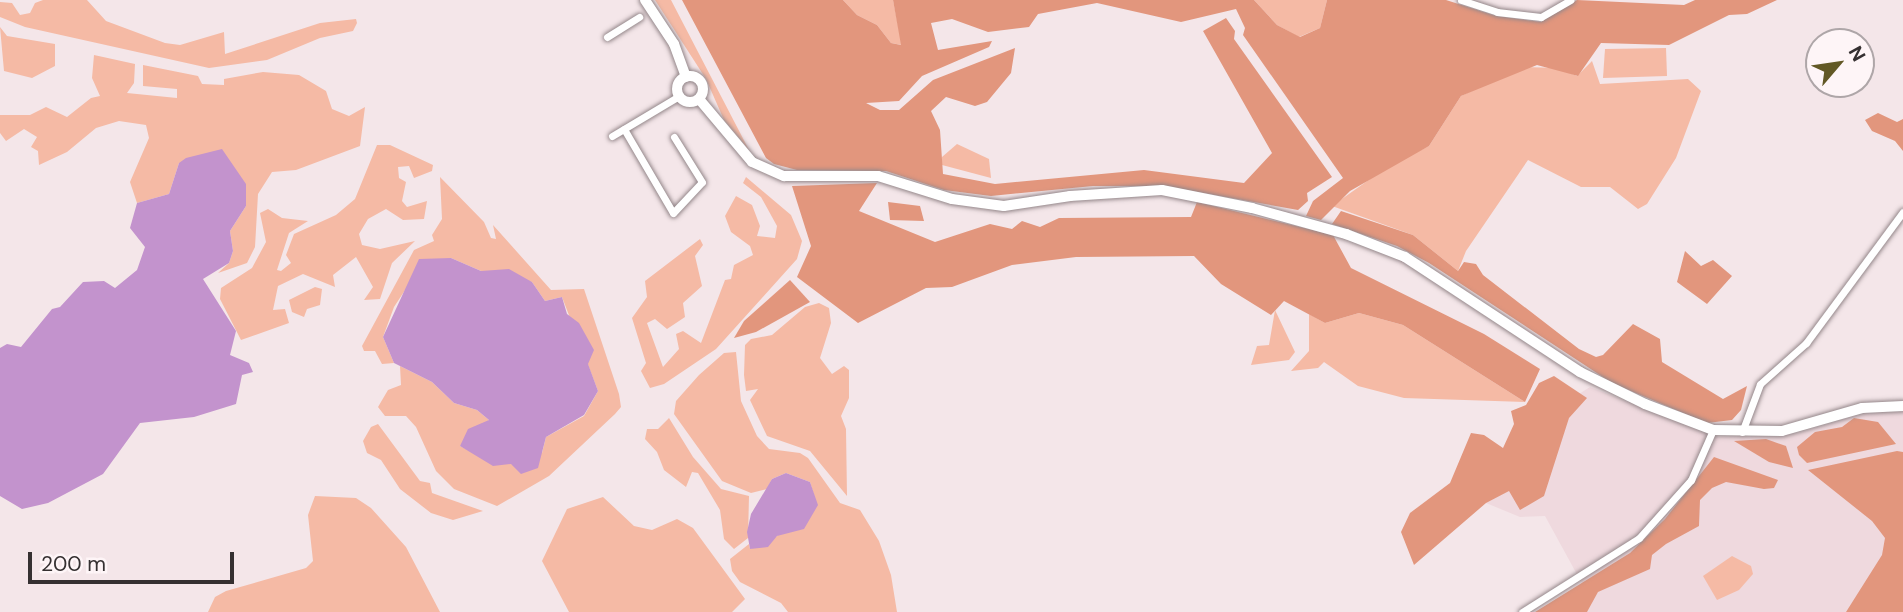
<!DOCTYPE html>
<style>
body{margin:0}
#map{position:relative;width:1903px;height:612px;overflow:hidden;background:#f4e6e9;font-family:"DM Sans",sans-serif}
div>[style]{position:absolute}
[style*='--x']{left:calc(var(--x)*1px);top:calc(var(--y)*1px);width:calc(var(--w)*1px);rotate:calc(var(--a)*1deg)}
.built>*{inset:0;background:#efd9de}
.green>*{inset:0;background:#f5baa5}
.forest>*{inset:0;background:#e2967d}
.water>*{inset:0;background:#c393cd}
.roads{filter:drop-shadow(0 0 2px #94878a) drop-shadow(0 0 2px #94878a)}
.street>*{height:7px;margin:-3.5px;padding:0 3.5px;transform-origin:3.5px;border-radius:3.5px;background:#fff}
.secondary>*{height:10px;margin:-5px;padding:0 5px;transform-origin:5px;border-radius:5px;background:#fff}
.secondary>.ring{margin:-5px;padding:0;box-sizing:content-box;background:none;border:10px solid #fff;border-radius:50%}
span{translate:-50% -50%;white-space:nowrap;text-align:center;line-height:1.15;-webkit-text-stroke:7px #fef5f7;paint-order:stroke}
.north{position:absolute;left:1805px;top:28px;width:70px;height:70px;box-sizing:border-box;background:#fef5f7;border:2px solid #aea6a8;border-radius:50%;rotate:61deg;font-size:19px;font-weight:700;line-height:28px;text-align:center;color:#353031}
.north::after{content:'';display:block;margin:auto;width:24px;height:32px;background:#625825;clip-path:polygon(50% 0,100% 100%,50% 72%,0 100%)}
.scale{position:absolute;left:28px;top:552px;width:206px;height:32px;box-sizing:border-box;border:4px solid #353031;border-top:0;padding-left:9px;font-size:21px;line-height:24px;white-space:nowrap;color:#353031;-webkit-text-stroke:5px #fef5f7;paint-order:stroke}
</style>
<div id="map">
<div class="built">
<i style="clip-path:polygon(1590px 387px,1717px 437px,1798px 433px,1877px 409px,1903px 412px,1903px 612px,1535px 612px,1585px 589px,1545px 516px,1520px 517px,1486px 503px,1547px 414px)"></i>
</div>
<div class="green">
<i style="clip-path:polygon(43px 0,87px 0,106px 21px,165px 43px,180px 45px,224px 32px,225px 54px,320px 23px,356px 19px,357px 23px,353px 31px,320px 38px,267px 60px,209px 68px,25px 27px,0 17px,0 2px,12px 3px,20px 15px,30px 13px,35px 3px)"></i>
<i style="clip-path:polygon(655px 0,671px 0,749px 150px,724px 120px,706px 79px)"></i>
<i style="clip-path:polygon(843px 0,893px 0,902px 45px,891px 43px,877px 25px,857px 15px)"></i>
<i style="clip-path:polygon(1254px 0,1327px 0,1320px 28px,1299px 37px,1277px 25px)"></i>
<i style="clip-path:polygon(0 27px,7px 36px,55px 44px,55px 66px,32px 78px,4px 71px)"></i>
<i style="clip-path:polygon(1666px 48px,1667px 76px,1603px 78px,1605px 49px)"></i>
<i style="clip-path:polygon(94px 55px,135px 64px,134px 83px,127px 93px,177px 98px,177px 89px,143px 86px,143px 65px,198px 76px,202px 84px,224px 85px,224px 79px,263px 72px,299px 75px,326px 91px,332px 109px,349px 116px,365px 107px,360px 146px,296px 170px,272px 172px,258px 194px,255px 247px,247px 263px,218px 273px,229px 263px,233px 251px,230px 231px,246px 206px,179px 163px,169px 194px,137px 203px,130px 182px,149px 138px,146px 125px,119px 121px,96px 128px,67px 152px,39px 165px,38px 151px,31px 147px,37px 137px,24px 129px,6px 141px,0 133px,0 115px,30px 115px,46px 107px,67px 117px,91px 98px,100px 96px,92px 78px)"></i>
<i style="clip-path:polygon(1592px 61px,1600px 84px,1688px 79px,1701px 91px,1676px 158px,1647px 204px,1638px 209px,1610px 187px,1581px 187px,1528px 160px,1466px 251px,1458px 271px,1413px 235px,1332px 206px,1387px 167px,1429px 146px,1461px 96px,1523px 67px,1558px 68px,1577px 76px)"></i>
<i style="clip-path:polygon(957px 144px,989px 159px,991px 178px,942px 165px,942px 157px)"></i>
<i style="clip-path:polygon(377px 145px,390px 145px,433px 165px,432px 171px,414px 178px,409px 166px,398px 167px,399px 178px,406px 182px,402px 201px,407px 207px,427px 201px,424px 219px,403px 220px,386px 209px,368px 219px,359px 234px,362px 245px,380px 249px,415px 241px,392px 263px,380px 299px,364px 300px,373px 287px,356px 257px,333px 275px,335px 287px,303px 274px,278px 286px,273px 310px,285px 309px,289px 323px,241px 340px,220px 299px,221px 288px,252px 268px,266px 242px,260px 213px,268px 209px,282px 218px,308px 221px,289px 233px,277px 270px,281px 271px,291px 263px,286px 255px,294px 234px,336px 215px,355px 199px)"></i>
<i style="clip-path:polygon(440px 177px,484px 222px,491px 238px,496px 239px,493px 225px,551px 290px,584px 289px,619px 394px,621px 407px,615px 414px,549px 476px,497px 506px,454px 489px,436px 471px,416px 427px,406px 416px,385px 416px,378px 407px,388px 390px,401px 385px,400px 366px,432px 382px,454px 403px,477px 410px,489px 420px,460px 446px,468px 450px,542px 453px,546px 437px,584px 416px,598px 391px,562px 297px,545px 301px,532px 282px,481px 271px,451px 258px,413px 278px,394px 307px,383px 337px,394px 363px,382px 364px,375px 351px,364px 351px,362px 346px,414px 250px,434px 241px,432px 235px,442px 219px)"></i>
<i style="clip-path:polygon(746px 177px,791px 215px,802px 241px,797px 259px,716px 349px,664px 384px,650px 388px,641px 371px,646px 363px,632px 318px,647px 297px,645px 281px,700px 239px,703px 245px,695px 256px,702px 286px,683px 303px,685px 317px,667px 329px,655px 319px,647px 323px,663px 367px,679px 349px,676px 334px,683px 331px,701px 343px,725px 280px,731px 279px,734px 265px,753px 255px,750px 246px,731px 232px,725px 216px,736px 196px,752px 205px,760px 226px,757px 236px,775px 238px,777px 226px,761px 197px,743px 183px)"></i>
<i style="clip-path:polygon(315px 287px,322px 289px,320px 305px,307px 309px,304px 317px,292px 312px,289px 300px)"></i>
<i style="clip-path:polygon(819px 303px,829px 308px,831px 323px,820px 358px,832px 374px,844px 366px,849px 370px,849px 398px,841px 416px,846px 429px,847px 496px,810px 451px,767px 436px,750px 400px,758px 389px,746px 391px,744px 375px,745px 345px,751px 339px,772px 335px,805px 307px)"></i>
<i style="clip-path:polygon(1275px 310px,1295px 352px,1289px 360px,1251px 365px,1257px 346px,1269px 345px)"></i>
<i style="clip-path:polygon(1359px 313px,1403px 325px,1525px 402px,1404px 398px,1358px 386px,1324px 362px,1318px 368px,1291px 371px,1309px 351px,1309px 314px,1325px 323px)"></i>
<i style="clip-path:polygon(736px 352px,741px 401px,757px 436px,769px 449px,800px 453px,808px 458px,840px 503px,860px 510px,879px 541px,891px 575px,897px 612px,788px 612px,781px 603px,740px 582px,732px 571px,730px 559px,749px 544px,750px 549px,777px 536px,817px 505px,810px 482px,786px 473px,772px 479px,767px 489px,751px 493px,722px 481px,674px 414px,676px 401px,699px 375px,724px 353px)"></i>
<i style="clip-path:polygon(669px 418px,693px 457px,721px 489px,749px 496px,748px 538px,734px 549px,724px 539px,720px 510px,698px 473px,692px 472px,686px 487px,664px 470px,657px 452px,645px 439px,647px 429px,658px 429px)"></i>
<i style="clip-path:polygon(378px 424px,420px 481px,430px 483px,432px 493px,483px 511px,453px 520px,431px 513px,400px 489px,381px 460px,367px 453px,363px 441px,371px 427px)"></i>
<i style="clip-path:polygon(315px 496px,356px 498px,371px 508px,406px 547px,440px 612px,208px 612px,215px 597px,226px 591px,306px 568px,313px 561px,308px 515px)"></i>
<i style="clip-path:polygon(603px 497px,634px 526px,652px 530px,677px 519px,693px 528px,745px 599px,732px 612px,569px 612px,542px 561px,567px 509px)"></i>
<i style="clip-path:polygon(1732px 556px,1751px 566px,1753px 574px,1739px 590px,1717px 600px,1703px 576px)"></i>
</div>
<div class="forest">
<i style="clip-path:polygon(682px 0,843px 0,857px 15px,877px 25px,891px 43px,901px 45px,893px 0,1254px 0,1277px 25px,1300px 37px,1320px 28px,1327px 0,1446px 0,1496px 16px,1541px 22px,1577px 0,1684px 5px,1695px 0,1777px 0,1747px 14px,1729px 15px,1669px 45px,1601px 43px,1578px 76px,1537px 65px,1461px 96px,1429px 146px,1350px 191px,1321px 220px,1306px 216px,1313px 201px,1343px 178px,1243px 35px,1245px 28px,1236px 9px,1181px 22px,1097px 3px,1038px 14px,1029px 27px,988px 32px,952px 19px,931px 23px,938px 50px,992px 41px,989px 47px,922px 76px,899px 101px,866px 103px,880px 110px,899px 110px,933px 80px,1015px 48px,1011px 73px,987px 102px,975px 106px,946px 97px,931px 111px,940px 130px,943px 174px,995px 184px,1144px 170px,1244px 183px,1272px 153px,1203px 31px,1226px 18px,1235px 31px,1234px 39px,1332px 177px,1307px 193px,1308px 201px,1298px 210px,1164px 186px,1093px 186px,991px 196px,944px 190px,886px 171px,797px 170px,774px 164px,766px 158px)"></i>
<i style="clip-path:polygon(1878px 113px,1897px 122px,1903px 119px,1903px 151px,1895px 141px,1872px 131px,1865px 120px)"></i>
<i style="clip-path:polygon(877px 183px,859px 211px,935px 242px,990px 224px,1012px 229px,1022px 221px,1040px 227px,1059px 218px,1191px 217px,1197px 202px,1333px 235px,1351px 268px,1484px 334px,1540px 369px,1525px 402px,1403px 325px,1359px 313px,1325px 323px,1284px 301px,1271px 315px,1221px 284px,1194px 256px,1076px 257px,1012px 265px,952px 287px,926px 288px,858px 323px,797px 277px,811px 246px,792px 186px)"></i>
<i style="clip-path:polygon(888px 202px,920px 206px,924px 221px,890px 220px)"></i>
<i style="clip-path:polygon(1341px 211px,1413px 235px,1458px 271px,1464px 262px,1476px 264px,1483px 275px,1579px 349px,1596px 357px,1603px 355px,1633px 324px,1660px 339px,1662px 362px,1723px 399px,1747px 386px,1741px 410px,1732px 420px,1707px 423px,1612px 383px,1429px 263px,1397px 246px,1332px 224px)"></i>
<i style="clip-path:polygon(1685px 251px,1701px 266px,1713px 260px,1732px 276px,1707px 304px,1677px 282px)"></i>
<i style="clip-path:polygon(790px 280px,810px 302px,756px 332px,734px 338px,744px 321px)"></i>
<i style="clip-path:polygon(1554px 376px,1587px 398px,1569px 418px,1544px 496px,1520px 510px,1509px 491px,1486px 503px,1414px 565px,1401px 532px,1410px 513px,1450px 483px,1471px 433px,1484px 435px,1503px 448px,1514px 424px,1511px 411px,1526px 405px,1539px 383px)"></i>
<i style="clip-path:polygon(1854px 418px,1878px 422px,1896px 444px,1807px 463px,1799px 455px,1797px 447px,1815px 432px,1842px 427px)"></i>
<i style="clip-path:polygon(1766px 439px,1786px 446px,1793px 468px,1769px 462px,1734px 441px)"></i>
<i style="clip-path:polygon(1897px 451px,1903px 452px,1903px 612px,1846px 612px,1882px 555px,1885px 538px,1872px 521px,1808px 470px)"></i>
<i style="clip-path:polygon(1714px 457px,1778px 480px,1774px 488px,1764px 489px,1726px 482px,1712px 488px,1700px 500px,1699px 526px,1666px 544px,1652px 555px,1650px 569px,1598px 592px,1587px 612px,1535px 612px,1630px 553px,1665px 519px)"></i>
</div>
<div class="water">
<i style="clip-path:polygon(222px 149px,246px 184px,246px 206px,230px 231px,233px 251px,229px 263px,203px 279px,236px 331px,230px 355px,249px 363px,253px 372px,242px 375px,236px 404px,194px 417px,140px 423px,103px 474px,48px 503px,22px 509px,0 496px,0 348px,7px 344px,21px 347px,52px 309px,60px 307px,83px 282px,104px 281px,115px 288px,137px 270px,145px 247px,130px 228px,137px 203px,169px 194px,179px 163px,186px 158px)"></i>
<i style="clip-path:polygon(451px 258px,481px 271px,509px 269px,532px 282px,545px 301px,562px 297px,567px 314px,579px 323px,594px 350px,588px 364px,598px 391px,584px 415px,546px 437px,538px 468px,521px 474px,511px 464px,493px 466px,460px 446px,468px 429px,489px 420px,477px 410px,454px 403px,432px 382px,394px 363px,383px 337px,419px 259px)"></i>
<i style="clip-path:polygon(786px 473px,810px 482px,818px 505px,804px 529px,777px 536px,768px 547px,750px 549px,747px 532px,751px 514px,772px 479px)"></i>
</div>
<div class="roads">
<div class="street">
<i style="--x:1461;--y:0;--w:38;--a:18"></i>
<i style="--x:1497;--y:12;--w:44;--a:6.5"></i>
<i style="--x:1541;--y:17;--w:34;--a:-30"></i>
<i style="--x:607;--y:37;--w:38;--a:-32"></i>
<i style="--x:624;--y:129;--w:97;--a:59.7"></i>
<i style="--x:673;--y:213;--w:42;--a:-46.9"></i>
<i style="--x:702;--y:182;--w:53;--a:-121.9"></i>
<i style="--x:612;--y:136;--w:78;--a:-30.8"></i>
<i style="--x:1742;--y:432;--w:51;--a:-69.4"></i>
<i style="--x:1760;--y:384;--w:62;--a:-41.7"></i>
<i style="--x:1806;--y:343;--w:163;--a:-53.5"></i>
<i style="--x:1522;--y:612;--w:138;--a:-32.3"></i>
<i style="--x:1639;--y:538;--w:78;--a:-48.1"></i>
<i style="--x:1691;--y:480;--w:55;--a:-66.3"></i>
</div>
<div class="secondary">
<i style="--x:645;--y:0;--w:53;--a:56.6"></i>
<i style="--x:674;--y:44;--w:35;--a:70"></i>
<i class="ring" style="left:677px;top:76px;width:16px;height:16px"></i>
<i style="--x:699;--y:99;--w:82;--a:49.9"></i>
<i style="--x:752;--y:162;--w:35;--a:24"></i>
<i style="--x:784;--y:176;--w:94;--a:0"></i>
<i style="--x:878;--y:176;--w:77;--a:17.3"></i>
<i style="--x:952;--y:199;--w:52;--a:7.7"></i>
<i style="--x:1004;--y:206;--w:67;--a:-8.6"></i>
<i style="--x:1070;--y:196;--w:92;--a:-3.7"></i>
<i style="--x:1162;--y:190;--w:92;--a:11.3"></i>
<i style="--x:1252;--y:208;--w:98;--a:15.5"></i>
<i style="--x:1346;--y:234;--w:63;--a:21.3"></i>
<i style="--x:1405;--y:257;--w:209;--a:33.3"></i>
<i style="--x:1580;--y:372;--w:72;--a:26.2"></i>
<i style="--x:1645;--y:404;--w:73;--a:20.9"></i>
<i style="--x:1713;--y:430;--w:69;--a:0.8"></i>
<i style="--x:1782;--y:431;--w:83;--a:-16"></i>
<i style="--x:1862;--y:408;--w:41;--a:-2.8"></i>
</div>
</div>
<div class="north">N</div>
<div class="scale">200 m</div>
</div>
